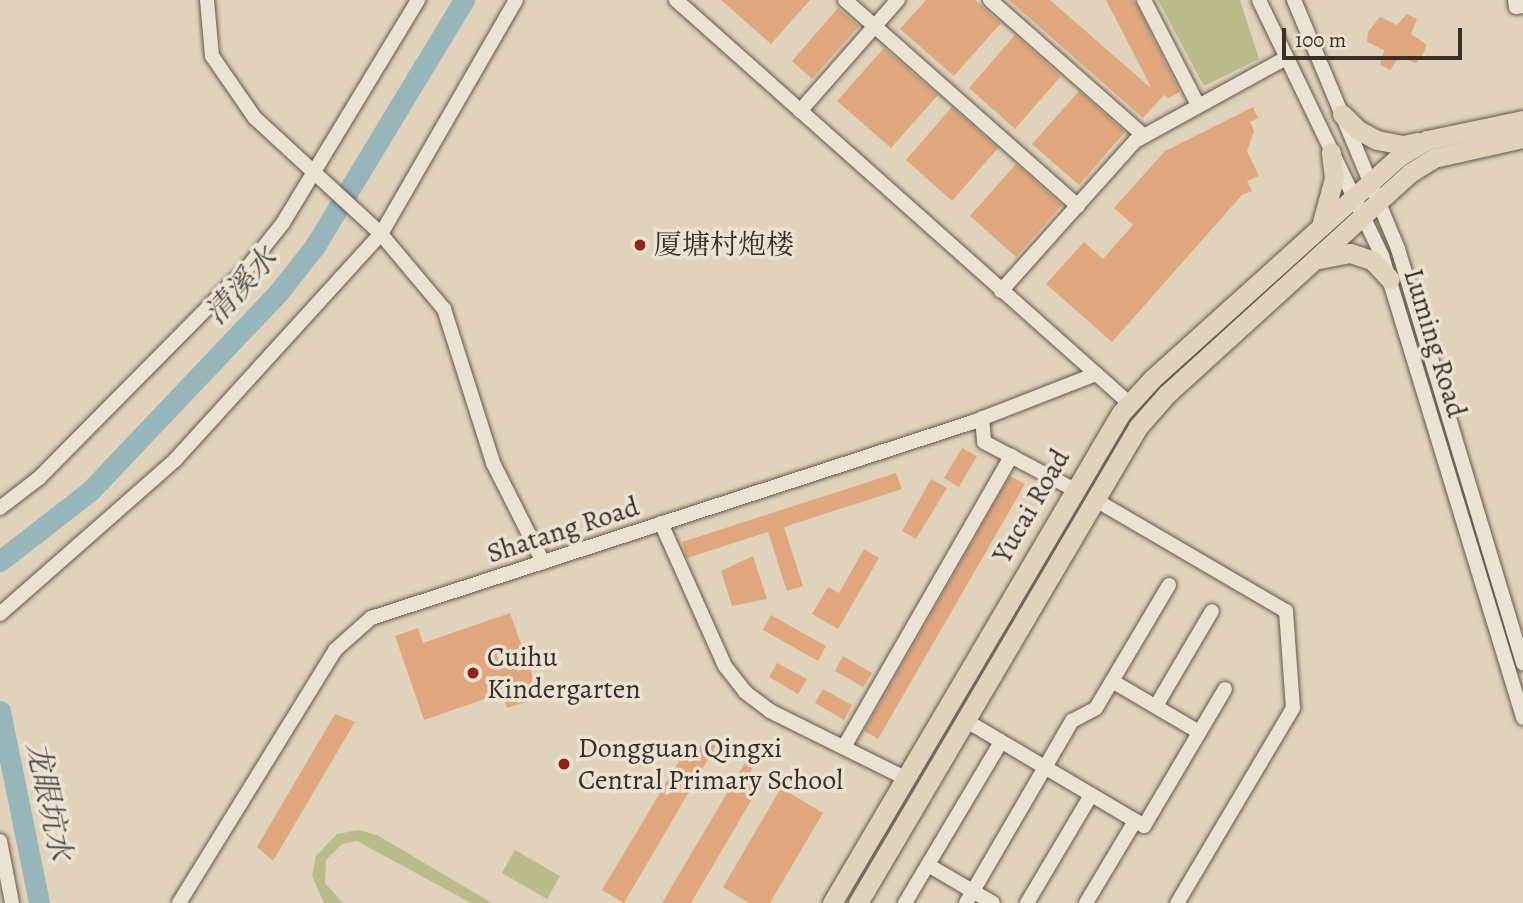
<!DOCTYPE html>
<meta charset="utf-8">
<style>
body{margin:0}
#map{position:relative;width:1523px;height:903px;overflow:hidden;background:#e1d3bb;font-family:Alegreya,"Noto Serif SC",serif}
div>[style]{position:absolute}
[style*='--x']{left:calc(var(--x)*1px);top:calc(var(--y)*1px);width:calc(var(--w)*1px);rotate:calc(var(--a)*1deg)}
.green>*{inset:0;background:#bbba8b}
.river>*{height:21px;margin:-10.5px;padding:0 10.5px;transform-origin:10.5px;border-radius:10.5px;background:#98b5ba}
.building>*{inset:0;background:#e0a67e}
.roads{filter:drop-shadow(0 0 2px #64574e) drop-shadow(0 0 2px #64574e)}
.minor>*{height:14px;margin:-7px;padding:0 7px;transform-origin:7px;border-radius:7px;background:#ece2d3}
.major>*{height:19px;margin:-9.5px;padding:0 9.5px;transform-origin:9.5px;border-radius:9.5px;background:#e1d3bb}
.dots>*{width:19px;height:19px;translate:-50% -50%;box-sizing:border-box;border:4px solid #ece2d3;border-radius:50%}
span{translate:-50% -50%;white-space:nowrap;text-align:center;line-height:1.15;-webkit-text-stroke:7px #ece2d3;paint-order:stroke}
.poi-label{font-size:28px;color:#3b2e29}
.left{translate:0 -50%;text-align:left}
.street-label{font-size:28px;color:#3b2e29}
.water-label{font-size:30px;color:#4e4946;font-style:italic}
.scale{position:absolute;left:1282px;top:28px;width:180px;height:32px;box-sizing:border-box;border:4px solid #3b2e29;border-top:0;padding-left:9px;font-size:21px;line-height:24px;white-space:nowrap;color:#3b2e29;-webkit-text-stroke:5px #ece2d3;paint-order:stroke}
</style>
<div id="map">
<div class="green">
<i style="clip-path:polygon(1158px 0,1240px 0,1259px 59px,1204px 86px)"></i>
<i style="clip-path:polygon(358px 830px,377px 835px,492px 903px,471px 903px,357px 841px,342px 844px,326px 860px,325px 883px,343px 903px,324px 903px,312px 876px,316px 856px,337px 834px)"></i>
<i style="clip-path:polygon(515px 850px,560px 876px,547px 899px,502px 873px)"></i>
</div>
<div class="river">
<i style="--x:0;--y:561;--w:114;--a:-37.9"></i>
<i style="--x:90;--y:491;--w:273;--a:-46.5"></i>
<i style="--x:278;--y:293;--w:60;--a:-51.8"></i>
<i style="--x:315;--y:246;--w:288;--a:-58.8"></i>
<i style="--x:0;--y:711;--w:196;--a:78.5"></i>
</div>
<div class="building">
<i style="clip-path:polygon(721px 0,810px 0,771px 44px)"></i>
<i style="clip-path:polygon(926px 0,975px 0,1001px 23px,954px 76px,900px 29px)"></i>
<i style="clip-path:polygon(1009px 0,1050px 0,1152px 89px,1106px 0,1134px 0,1180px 92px,1168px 98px,1164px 95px,1143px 118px)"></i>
<i style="clip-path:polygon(838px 8px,859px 26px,812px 79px,792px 61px)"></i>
<i style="clip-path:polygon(1407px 14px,1417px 19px,1411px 34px,1426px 44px,1425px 51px,1416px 63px,1399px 57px,1390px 70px,1380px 65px,1384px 50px,1367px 42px,1368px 32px,1380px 17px,1397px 25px)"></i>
<i style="clip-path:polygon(1015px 35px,1061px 76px,1015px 129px,969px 88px)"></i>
<i style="clip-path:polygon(884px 48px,938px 95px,891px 148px,837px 101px)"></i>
<i style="clip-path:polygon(1079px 91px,1125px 132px,1079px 185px,1032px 144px)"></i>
<i style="clip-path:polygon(952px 107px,998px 148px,952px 201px,906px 160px)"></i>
<i style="clip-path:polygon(1253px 107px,1258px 118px,1250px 122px,1254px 131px,1247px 151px,1259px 176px,1247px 181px,1252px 191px,1242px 195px,1112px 342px,1046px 284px,1084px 242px,1103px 259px,1133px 225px,1114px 208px,1165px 151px)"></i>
<i style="clip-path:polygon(1016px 164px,1062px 205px,1016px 257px,970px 216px)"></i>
<i style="clip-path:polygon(962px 448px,977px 456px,959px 487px,944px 478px)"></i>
<i style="clip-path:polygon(896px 473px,902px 489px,784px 527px,803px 586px,787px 591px,768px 532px,687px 558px,682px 542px)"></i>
<i style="clip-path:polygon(1010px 476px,1025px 484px,878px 739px,864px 731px)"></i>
<i style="clip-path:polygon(931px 479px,947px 488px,916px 539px,902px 531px)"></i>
<i style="clip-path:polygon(864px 549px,879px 558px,838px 629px,812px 614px,828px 587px,839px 593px)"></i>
<i style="clip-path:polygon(753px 556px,767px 599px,732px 606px,721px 571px)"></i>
<i style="clip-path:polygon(510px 613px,540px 697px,507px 708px,502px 693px,424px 720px,395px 636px,418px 628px,423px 643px)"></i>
<i style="clip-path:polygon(771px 615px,826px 646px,818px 661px,763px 630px)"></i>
<i style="clip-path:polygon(843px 656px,872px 673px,863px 687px,835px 671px)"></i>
<i style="clip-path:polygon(777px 663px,807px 679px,798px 694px,769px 677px)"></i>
<i style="clip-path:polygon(823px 689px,852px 705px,844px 720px,815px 703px)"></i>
<i style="clip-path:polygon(335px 714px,355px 722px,273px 861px,257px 847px)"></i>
<i style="clip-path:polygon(709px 739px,717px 744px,624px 903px,602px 890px,691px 741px,704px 748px)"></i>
<i style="clip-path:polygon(746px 761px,754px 765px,749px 775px,762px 782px,691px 903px,662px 903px)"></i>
<i style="clip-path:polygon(781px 788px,823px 813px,770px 903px,749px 903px,723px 887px)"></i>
</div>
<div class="roads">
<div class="minor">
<i style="--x:207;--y:0;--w:56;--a:84.9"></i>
<i style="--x:212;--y:56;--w:75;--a:55.3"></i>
<i style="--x:255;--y:118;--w:171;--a:42.6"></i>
<i style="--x:381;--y:234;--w:98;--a:50"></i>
<i style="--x:444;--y:309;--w:162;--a:72.3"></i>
<i style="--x:493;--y:463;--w:111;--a:63.2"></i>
<i style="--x:676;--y:0;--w:608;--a:41.66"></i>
<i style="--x:845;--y:0;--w:311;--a:41.5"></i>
<i style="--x:990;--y:0;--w:204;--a:41.4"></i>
<i style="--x:1144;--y:0;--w:116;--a:62.8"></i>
<i style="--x:1259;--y:0;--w:284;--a:64.3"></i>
<i style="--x:1382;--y:256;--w:483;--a:73"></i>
<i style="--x:1294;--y:0;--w:270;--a:67.3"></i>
<i style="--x:1398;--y:249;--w:433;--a:73.2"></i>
<i style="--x:1515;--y:0;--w:7;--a:82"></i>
<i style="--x:1516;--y:7;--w:7;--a:-8"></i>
<i style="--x:800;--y:111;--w:148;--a:-48.6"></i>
<i style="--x:1001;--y:291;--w:201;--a:-48.2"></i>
<i style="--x:1135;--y:141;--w:170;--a:-28.8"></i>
<i style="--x:982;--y:418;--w:24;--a:85"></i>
<i style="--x:984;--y:442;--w:101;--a:27.8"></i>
<i style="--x:1094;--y:499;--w:222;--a:30.3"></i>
<i style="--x:1286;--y:611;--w:97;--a:85.9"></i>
<i style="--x:1293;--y:708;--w:227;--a:120.7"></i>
<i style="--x:0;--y:508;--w:49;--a:-37.6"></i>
<i style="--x:39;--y:478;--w:297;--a:-45.3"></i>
<i style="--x:248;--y:267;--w:56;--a:-51.5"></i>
<i style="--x:283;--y:223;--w:261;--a:-58.8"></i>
<i style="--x:661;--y:523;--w:157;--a:65.9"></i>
<i style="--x:725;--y:666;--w:33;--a:52"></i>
<i style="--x:745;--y:692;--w:31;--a:37"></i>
<i style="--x:770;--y:711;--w:151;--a:26.4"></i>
<i style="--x:0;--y:614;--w:233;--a:-41.3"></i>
<i style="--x:175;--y:460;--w:306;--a:-47.7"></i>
<i style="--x:381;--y:234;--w:270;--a:-60"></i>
<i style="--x:1112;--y:681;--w:101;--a:30.4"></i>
<i style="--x:1156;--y:706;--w:110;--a:-59.5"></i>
<i style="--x:965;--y:720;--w:208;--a:30.6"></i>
<i style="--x:1144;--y:826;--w:159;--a:-59.4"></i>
<i style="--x:844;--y:747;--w:336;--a:-60.1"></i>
<i style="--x:0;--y:841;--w:63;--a:79"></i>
<i style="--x:928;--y:865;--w:75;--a:30.3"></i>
<i style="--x:179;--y:903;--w:297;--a:-58.3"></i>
<i style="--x:335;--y:650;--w:48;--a:-41.6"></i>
<i style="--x:371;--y:618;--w:633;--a:-18.03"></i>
<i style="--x:973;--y:422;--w:132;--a:-21.3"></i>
<i style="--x:905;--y:903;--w:187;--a:-59.2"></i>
<i style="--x:966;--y:903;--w:211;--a:-59.8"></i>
<i style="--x:1072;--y:721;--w:27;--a:-28"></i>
<i style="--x:1096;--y:708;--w:143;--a:-59.3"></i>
<i style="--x:1027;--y:903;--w:126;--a:-59.3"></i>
<i style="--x:1086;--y:903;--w:96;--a:-59.1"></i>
</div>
<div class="major">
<i style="--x:1342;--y:114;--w:23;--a:45"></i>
<i style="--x:1358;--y:130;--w:21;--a:28"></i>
<i style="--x:1377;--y:140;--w:26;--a:11"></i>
<i style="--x:1403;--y:145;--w:16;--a:-11"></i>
<i style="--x:1321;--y:226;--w:50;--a:-74.8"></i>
<i style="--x:1334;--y:178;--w:26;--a:-97"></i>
<i style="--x:1319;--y:259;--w:32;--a:-11"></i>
<i style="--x:1350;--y:253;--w:23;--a:18"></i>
<i style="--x:1372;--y:260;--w:26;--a:47"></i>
<i style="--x:832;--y:903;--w:569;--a:-59.47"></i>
<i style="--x:1121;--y:413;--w:46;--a:-47.6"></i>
<i style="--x:1152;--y:379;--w:334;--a:-42"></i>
<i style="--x:1400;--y:156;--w:31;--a:-31"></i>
<i style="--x:1427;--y:140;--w:98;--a:-11.8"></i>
<i style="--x:858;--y:903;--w:552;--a:-59.53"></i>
<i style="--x:1138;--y:427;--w:44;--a:-48.7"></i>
<i style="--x:1167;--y:394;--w:328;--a:-42.3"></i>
<i style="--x:1410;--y:173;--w:28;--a:-32"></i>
<i style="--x:1434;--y:158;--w:91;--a:-12.7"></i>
</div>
</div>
<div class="dots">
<i style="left:640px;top:245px;background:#8f2418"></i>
<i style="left:473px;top:673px;background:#8f2418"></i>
<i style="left:564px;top:764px;background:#8f2418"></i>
</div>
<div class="poi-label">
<span class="left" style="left:654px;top:245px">厦塘村炮楼</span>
<span class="left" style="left:487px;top:673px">Cuihu<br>Kindergarten</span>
<span class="left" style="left:578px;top:764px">Dongguan Qingxi<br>Central Primary School</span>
</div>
<div class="street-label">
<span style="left:1435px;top:343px;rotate:73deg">Luming Road</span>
<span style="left:1031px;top:506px;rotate:-60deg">Yucai Road</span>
<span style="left:563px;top:530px;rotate:-18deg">Shatang Road</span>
</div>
<div class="water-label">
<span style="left:241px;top:286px;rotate:-48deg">清溪水</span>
<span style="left:49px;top:801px;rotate:78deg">龙眼坑水</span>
</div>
<div class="scale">100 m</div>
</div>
